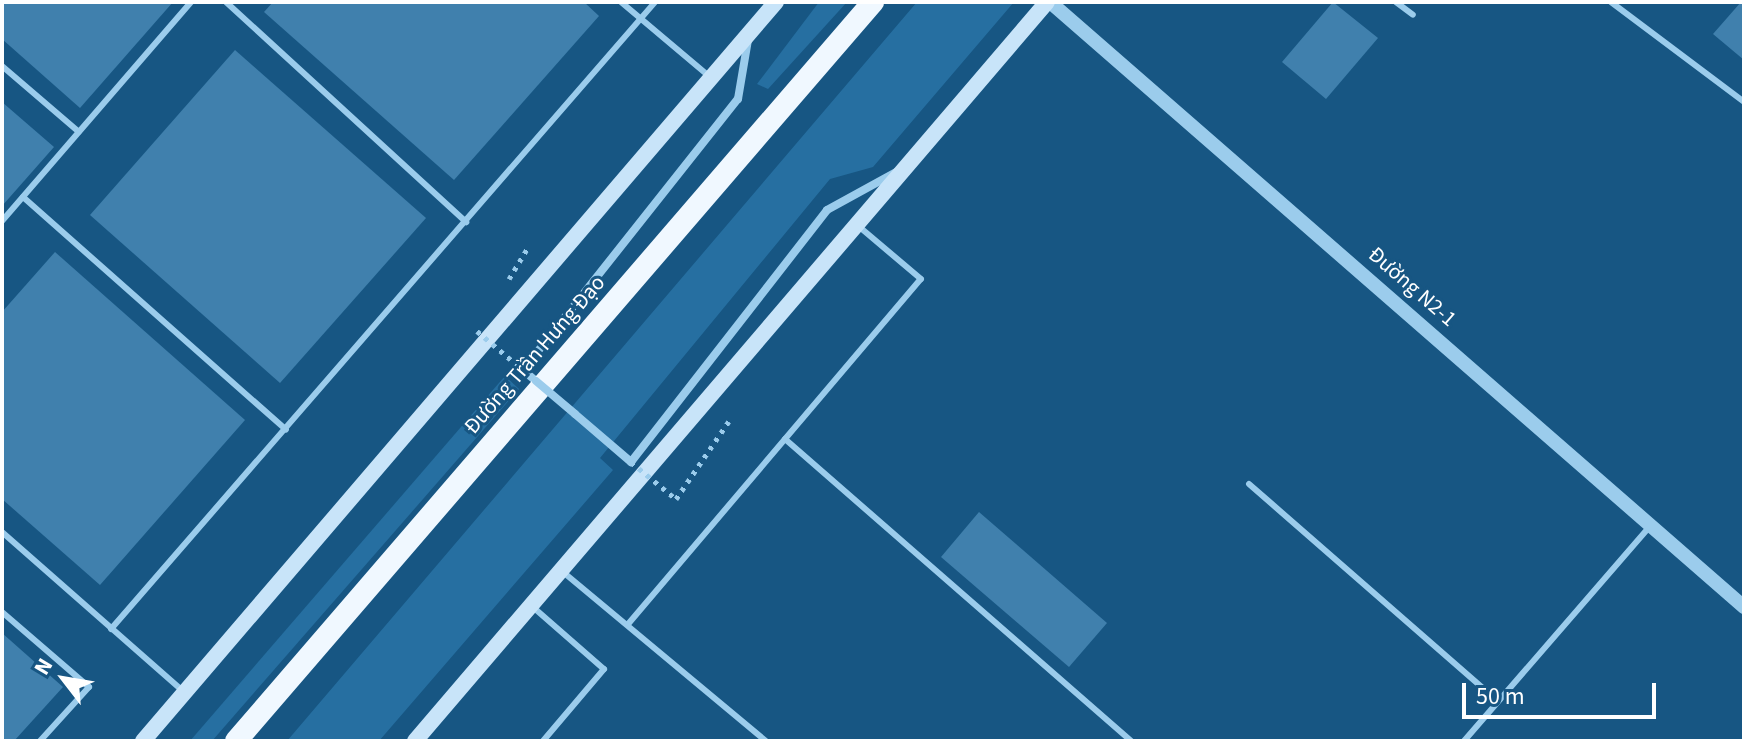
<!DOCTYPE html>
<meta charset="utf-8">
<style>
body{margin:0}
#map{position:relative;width:1746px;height:743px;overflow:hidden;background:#175683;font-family:"Source Sans 3",sans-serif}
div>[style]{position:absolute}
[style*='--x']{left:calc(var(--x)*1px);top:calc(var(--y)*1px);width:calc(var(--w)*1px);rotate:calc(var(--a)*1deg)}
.green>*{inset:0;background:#266fa1}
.building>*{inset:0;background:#4080ad}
.path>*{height:5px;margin-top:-2.5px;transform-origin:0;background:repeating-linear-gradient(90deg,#9bccec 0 4px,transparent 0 10px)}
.service>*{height:6px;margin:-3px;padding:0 3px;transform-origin:3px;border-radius:3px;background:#9bccec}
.minor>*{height:8px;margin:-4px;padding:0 4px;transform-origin:4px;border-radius:4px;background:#9bccec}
.tertiary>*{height:14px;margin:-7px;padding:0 7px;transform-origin:7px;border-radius:7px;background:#9bccec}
.secondary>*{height:16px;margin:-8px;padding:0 8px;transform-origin:8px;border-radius:8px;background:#c8e4f9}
.trunk>*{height:22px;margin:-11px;padding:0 11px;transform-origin:11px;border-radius:11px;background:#f0f8ff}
.path-bridge>*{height:5px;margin-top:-2.5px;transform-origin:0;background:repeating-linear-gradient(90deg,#9bccec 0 4px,transparent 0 10px)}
.minor-bridge>*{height:8px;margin:-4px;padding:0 4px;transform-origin:4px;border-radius:4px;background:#9bccec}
span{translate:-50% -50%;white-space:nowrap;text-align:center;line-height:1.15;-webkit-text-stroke:6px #175683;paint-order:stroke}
.street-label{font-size:22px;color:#fff}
.frame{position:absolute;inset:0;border:4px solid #fff;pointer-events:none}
.north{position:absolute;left:24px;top:639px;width:80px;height:80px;-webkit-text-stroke:6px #175683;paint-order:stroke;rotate:301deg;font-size:22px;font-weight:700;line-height:32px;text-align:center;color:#fff}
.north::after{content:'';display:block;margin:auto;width:28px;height:36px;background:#fff;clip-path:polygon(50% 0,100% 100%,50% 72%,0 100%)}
.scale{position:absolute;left:1462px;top:683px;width:194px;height:36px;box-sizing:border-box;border:4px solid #fff;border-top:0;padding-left:10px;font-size:24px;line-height:28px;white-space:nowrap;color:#fff;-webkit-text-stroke:6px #175683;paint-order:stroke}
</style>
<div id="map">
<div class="green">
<i style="clip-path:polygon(819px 2px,847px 2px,768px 89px,757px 84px)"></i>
<i style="clip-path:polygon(917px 2px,1014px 2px,873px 167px,830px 179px,600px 458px,613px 470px,379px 741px,287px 741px)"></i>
<i style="clip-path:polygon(505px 376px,519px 389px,212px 741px,190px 741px)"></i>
</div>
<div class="building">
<i style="clip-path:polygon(2px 2px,173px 2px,80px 108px,2px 39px)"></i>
<i style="clip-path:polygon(273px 2px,584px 2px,599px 16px,454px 180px,264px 12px)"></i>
<i style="clip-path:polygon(1333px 2px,1378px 38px,1326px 99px,1282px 62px)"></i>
<i style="clip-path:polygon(1741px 2px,1744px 2px,1744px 60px,1713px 34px)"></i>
<i style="clip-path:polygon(235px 50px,426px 218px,280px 383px,90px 215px)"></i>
<i style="clip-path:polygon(2px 102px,54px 147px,2px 206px)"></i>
<i style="clip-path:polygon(55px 252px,245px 420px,100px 585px,2px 499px,2px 312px)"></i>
<i style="clip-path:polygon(979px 512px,1107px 623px,1069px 667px,941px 557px)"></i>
<i style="clip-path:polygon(2px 633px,63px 687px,14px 741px,2px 741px)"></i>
</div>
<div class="path">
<i style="--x:509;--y:279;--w:37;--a:-59"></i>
<i style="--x:676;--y:499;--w:94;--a:-55.8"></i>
</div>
<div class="service">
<i style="--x:226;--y:2;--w:326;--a:42.5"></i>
<i style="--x:621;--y:2;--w:116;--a:40.1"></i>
<i style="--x:1396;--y:2;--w:21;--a:37"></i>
<i style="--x:1611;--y:2;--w:166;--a:36.9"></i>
<i style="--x:2;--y:66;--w:101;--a:40.6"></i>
<i style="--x:23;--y:197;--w:351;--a:41.5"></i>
<i style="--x:2;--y:221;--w:289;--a:-49.2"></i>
<i style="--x:785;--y:439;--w:459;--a:41.1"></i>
<i style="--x:1249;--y:484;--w:330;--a:41.1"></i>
<i style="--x:2;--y:532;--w:240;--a:41.3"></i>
<i style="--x:563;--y:572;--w:264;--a:39.8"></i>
<i style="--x:534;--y:608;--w:93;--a:41.1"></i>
<i style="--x:604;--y:669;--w:94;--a:130.3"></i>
<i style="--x:2;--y:612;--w:115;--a:40.8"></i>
<i style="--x:89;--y:687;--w:73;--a:132.2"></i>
<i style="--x:629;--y:623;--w:451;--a:-49.7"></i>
<i style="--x:921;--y:279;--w:84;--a:-139.8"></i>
<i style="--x:111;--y:629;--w:830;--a:-49.05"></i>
<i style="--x:1464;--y:741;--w:286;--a:-49.1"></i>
</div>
<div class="minor">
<i style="--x:536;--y:381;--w:17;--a:-140"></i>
<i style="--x:523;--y:370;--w:346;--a:-51.6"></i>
<i style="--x:738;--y:99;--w:60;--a:-80.4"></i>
<i style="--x:575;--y:414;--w:74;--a:40.6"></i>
<i style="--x:631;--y:462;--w:319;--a:-52.1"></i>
<i style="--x:827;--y:210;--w:79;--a:-28.8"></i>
</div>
<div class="tertiary">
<i style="--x:1050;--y:2;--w:921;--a:41.08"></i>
</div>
<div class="secondary">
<i style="--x:143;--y:741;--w:973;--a:-49.42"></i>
<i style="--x:415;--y:741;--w:972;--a:-49.46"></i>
</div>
<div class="trunk">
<i style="--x:236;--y:741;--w:976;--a:-49.24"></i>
</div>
<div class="path-bridge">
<i style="--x:477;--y:331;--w:60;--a:40.3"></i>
<i style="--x:631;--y:462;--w:58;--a:39.4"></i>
</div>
<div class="minor-bridge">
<i style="--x:536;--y:381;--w:51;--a:40.2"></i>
</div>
<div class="street-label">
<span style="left:1412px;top:287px;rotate:41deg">Đường N2-1</span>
<span style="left:535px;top:355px;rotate:-49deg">Đường Trần Hưng Đạo</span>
</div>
<div class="frame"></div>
<div class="north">N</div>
<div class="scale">50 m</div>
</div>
